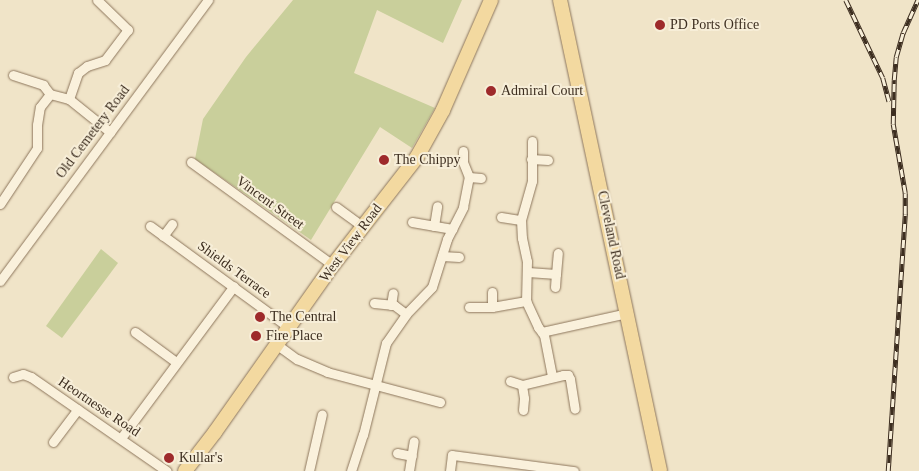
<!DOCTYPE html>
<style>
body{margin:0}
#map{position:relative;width:919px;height:471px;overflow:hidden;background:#f0e4c8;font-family:Georgia,serif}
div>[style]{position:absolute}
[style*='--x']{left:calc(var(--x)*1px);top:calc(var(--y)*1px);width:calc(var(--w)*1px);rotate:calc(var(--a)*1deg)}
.green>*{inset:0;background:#c9cf9b}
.roads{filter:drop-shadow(0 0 1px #8d765c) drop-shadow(0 0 1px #8d765c)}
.street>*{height:9px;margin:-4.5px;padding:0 4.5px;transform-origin:4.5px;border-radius:4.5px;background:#faf1dc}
.primary>*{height:14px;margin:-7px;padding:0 7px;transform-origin:7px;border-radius:7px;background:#f3d9a0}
.rail>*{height:4.5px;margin-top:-2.25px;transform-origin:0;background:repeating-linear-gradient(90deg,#f7eed8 0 8px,#3d2e20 0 16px);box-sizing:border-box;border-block:1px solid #3d2e20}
.dots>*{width:14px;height:14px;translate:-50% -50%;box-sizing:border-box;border:2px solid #f7eed8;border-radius:50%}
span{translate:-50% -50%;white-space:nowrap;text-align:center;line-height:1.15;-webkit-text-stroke:4px #f7eed8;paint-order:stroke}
.poi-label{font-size:14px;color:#3d2e20}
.left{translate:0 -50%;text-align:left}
.street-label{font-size:14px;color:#3d2e20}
</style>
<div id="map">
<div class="green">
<i style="clip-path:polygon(293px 0,462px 0,443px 43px,377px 10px,354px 73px,435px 108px,412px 148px,380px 127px,311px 240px,195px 159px,203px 119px,246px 57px)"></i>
<i style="clip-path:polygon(101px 249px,118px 263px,62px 338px,46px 326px)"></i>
</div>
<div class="roads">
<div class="street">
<i style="--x:13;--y:75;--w:32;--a:18"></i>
<i style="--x:43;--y:85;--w:11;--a:52"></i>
<i style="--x:50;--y:94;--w:20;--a:15"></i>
<i style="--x:69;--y:99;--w:53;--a:38.8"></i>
<i style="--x:69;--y:99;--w:28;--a:-71"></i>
<i style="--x:78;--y:73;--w:11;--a:-38"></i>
<i style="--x:87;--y:66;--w:19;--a:-18"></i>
<i style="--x:105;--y:60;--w:38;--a:-53"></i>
<i style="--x:128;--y:30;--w:43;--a:-135.9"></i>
<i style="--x:532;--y:141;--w:40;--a:90"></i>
<i style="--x:532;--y:181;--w:41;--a:105.8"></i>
<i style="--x:521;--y:220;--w:18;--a:87"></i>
<i style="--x:522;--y:238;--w:24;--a:78"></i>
<i style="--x:527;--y:261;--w:40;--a:91.4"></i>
<i style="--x:526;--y:301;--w:29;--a:65"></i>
<i style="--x:538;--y:327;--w:10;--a:53"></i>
<i style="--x:544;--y:335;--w:42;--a:79"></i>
<i style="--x:531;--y:159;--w:17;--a:3"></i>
<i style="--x:191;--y:162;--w:175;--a:36"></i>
<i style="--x:469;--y:177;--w:12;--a:5"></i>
<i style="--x:0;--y:204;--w:67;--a:-56.5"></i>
<i style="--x:37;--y:148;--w:23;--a:-90"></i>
<i style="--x:37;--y:125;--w:18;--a:-81"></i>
<i style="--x:40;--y:107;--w:16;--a:-52"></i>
<i style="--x:336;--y:207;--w:32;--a:36"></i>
<i style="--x:501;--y:217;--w:20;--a:9"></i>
<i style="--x:412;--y:222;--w:41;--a:9.9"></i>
<i style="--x:150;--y:226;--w:171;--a:36.2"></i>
<i style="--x:434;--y:226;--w:20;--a:-81"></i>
<i style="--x:163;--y:236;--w:15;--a:-53"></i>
<i style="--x:442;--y:256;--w:17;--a:3"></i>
<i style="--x:528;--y:272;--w:28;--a:4"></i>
<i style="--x:556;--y:274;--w:21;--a:-85"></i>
<i style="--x:0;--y:281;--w:350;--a:-53.5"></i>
<i style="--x:555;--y:287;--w:13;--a:-86"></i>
<i style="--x:492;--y:292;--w:15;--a:90"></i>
<i style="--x:374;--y:303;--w:20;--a:6"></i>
<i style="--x:394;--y:305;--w:15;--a:37"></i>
<i style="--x:391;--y:305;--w:12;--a:-81"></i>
<i style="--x:469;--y:307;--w:23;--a:0"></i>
<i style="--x:492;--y:307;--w:35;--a:-10"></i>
<i style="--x:135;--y:332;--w:51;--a:36.2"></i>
<i style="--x:542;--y:332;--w:88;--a:-12.5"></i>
<i style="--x:276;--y:344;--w:26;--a:36"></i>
<i style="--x:297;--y:359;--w:33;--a:23"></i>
<i style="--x:327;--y:372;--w:117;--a:14.9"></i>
<i style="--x:13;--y:377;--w:10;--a:-17"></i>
<i style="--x:23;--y:374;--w:9;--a:21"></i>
<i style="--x:31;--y:377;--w:165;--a:34.7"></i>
<i style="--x:510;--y:381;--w:13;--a:18"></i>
<i style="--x:523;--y:410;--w:12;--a:-85"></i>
<i style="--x:524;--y:398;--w:13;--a:-99"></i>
<i style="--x:522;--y:385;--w:42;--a:-13.7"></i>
<i style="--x:563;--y:375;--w:5;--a:0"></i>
<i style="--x:568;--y:375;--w:4;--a:63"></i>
<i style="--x:570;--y:379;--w:30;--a:81"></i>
<i style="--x:121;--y:438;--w:189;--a:-53.4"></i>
<i style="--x:53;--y:442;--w:41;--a:-52.9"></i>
<i style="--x:397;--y:453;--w:15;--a:11"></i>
<i style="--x:309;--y:471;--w:58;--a:-77.2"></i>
<i style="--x:351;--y:471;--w:38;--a:-72"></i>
<i style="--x:363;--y:435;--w:95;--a:-76"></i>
<i style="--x:386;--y:343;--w:35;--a:-55"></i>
<i style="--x:406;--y:314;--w:37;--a:-46"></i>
<i style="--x:432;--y:287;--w:50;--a:-72.6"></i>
<i style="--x:447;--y:239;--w:36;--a:-63"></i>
<i style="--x:463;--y:207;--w:31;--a:-79"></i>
<i style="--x:469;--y:177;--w:16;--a:-112"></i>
<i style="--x:463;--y:162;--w:11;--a:-90"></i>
<i style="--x:409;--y:471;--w:30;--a:-81"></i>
<i style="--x:450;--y:471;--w:16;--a:-83"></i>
<i style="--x:452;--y:455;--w:123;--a:7.5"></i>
</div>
<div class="primary">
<i style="--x:560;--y:0;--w:481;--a:78"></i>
<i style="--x:185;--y:471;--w:49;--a:-52.4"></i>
<i style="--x:215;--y:432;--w:204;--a:-54.8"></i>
<i style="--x:333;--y:265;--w:137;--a:-52.1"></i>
<i style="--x:417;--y:157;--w:54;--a:-61"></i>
<i style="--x:443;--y:110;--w:120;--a:-66.4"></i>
</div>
</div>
<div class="rail">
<i style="--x:846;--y:0;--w:86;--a:64.6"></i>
<i style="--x:883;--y:78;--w:24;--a:75"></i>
<i style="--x:888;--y:471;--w:258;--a:-86.2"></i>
<i style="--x:905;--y:214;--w:21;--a:-90"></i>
<i style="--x:905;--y:193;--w:70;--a:-99.9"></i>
<i style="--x:893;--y:124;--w:44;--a:-88.7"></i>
<i style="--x:894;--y:80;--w:23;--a:-85"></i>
<i style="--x:896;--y:57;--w:25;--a:-74"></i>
<i style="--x:903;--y:33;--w:36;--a:-66"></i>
</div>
<div class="dots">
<i style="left:660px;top:25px;background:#9e2a2b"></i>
<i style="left:491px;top:91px;background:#9e2a2b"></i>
<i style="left:384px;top:160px;background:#9e2a2b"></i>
<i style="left:260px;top:317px;background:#9e2a2b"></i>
<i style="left:256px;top:336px;background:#9e2a2b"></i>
<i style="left:169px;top:458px;background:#9e2a2b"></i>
</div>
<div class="poi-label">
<span class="left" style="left:670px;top:25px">PD Ports Office</span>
<span class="left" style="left:501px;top:91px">Admiral Court</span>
<span class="left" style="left:394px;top:160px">The Chippy</span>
<span class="left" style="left:270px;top:317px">The Central</span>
<span class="left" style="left:266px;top:336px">Fire Place</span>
<span class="left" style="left:179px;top:458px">Kullar's</span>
</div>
<div class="street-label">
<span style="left:93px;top:132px;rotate:-53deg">Old Cemetery Road</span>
<span style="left:270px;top:203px;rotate:36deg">Vincent Street</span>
<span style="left:611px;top:235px;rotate:78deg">Cleveland Road</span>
<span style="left:351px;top:243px;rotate:-53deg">West View Road</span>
<span style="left:234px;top:270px;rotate:36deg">Shields Terrace</span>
<span style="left:99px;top:407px;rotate:34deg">Heortnesse Road</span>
</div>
</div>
